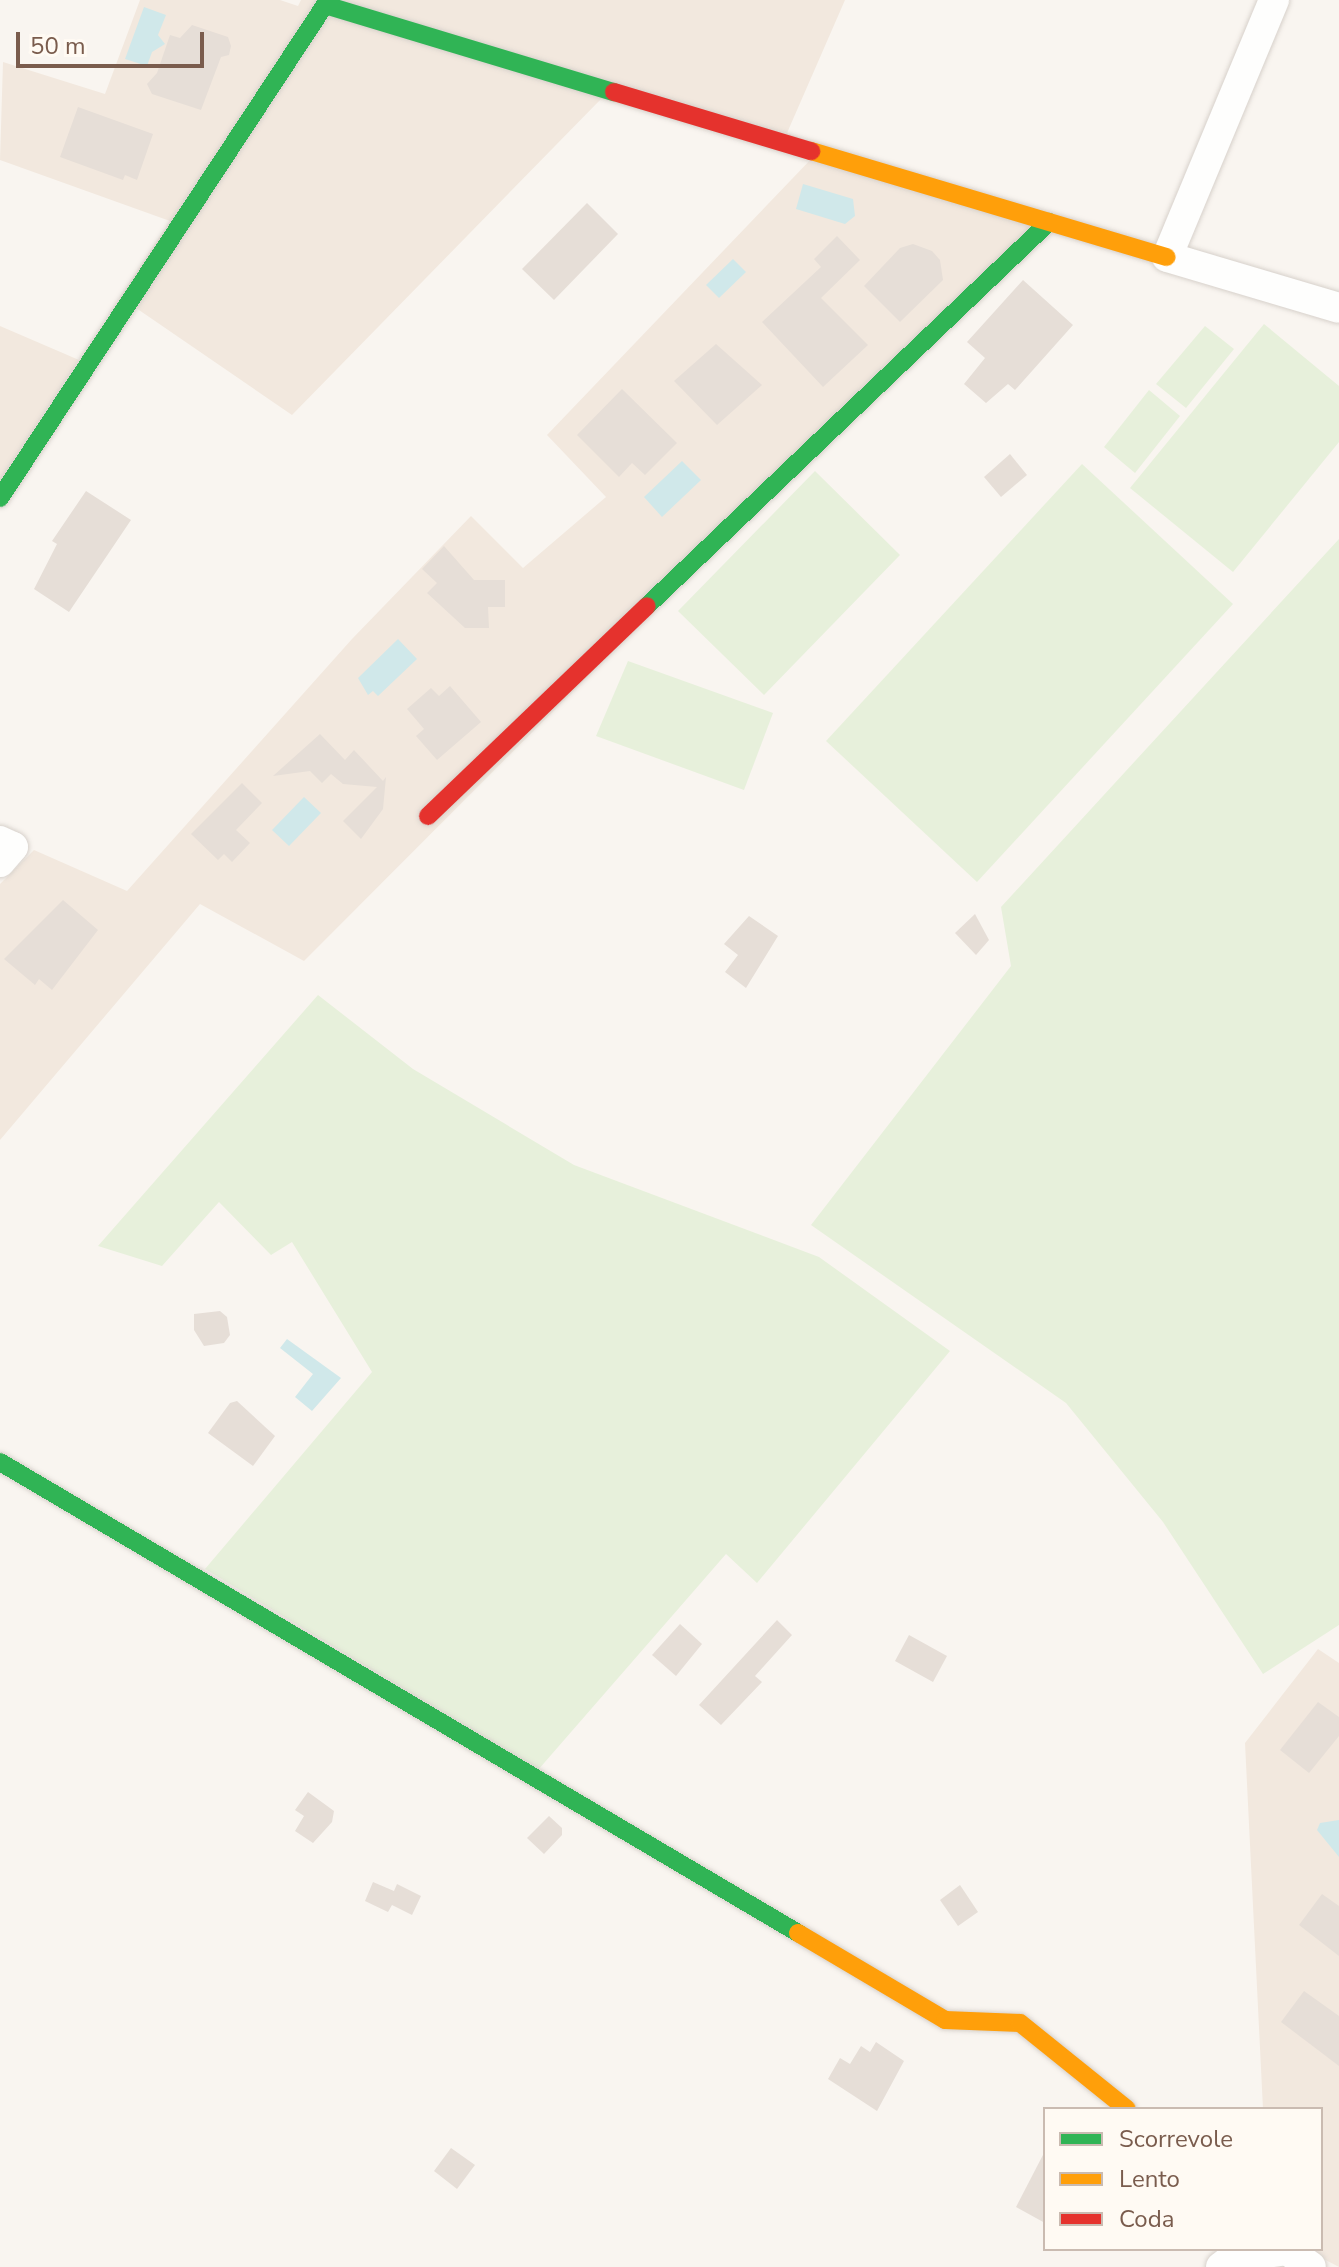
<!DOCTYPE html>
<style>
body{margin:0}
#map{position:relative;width:1339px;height:2267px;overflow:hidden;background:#f9f5f0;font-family:"Nunito Sans",sans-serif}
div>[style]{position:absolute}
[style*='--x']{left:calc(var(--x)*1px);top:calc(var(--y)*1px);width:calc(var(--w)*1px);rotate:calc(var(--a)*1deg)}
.residential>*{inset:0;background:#f2e8de}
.green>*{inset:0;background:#e7f0db}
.water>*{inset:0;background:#d0e8ea}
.building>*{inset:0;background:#e6ded7}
.roads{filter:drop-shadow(0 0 2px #d7d1cb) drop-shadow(0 0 2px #d7d1cb)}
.street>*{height:30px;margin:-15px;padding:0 15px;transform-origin:15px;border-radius:15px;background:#fefefd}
.fast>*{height:18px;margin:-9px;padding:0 9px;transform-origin:9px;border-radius:9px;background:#30b455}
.slow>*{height:18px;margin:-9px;padding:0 9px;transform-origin:9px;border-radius:9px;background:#ff9f0a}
.jam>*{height:18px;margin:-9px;padding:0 9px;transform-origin:9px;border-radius:9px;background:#e5322d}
span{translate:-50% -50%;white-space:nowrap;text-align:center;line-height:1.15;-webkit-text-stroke:8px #fffaf3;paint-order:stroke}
.legend{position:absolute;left:1043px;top:2107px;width:280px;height:144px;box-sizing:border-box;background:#fffaf3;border:2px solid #cabbb1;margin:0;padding:10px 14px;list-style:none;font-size:24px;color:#7a5c4d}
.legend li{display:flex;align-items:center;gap:16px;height:40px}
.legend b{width:40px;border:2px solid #cabbb1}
.scale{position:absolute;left:16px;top:32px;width:188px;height:36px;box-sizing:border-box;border:4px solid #7a5c4d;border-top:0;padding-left:10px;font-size:24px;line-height:28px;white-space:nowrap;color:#7a5c4d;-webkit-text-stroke:6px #fffaf3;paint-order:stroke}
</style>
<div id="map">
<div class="residential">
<i style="clip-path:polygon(140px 0,280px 0,298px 6px,301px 0,845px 0,787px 133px,1038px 225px,304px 961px,200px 904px,0 1140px,0 884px,34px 850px,127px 891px,352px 639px,471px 516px,523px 568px,606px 497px,547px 435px,814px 156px,601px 99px,292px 415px,120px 297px,170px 221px,0 160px,3px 62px,105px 94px)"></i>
<i style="clip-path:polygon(0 326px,79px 360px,0 481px)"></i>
<i style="clip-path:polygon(1318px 1649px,1339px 1663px,1339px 2267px,1305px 2249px,1321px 2249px,1321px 2109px,1263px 2109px,1245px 1743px)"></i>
</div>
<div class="green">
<i style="clip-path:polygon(1264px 324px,1339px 386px,1339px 442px,1233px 572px,1130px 488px)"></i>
<i style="clip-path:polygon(1205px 326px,1234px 349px,1186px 408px,1156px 384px)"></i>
<i style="clip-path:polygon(1149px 390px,1180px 416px,1135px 473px,1104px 447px)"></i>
<i style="clip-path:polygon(1082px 464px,1233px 604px,977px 882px,826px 741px)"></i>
<i style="clip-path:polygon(815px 471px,900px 555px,764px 695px,678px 611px)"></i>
<i style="clip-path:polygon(1339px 539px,1339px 1625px,1263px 1674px,1163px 1522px,1066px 1403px,811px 1225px,1011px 966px,1001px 907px)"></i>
<i style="clip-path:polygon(628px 661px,773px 713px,744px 790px,596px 736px)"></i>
<i style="clip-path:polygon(318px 995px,413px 1069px,574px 1165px,819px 1257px,950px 1351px,757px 1583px,726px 1554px,538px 1770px,205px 1569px,372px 1372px,292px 1242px,271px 1255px,219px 1202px,162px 1266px,98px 1246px)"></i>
</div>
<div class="water">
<i style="clip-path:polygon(144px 7px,166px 15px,158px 35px,165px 44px,152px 52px,147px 66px,125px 59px)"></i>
<i style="clip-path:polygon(803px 184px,853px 199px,855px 216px,845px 224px,796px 209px)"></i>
<i style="clip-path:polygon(733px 259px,746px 272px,719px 298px,706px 285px)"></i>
<i style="clip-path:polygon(682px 461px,701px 480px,662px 517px,644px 497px)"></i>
<i style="clip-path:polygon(398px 639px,417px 659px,378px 696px,373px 691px,368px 695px,358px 678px)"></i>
<i style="clip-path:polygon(304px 797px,321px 813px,289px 846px,272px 830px)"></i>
<i style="clip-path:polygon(287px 1339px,341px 1378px,312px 1411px,295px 1397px,313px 1374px,280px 1348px)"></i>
<i style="clip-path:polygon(1339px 1820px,1339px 1857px,1317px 1830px,1320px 1823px)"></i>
</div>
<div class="building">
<i style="clip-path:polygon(192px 25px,228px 37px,231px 46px,229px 55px,221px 57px,201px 110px,152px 94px,147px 84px,157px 73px,170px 35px,180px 38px)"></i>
<i style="clip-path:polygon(78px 107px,153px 134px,137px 180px,125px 175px,123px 180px,60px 157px)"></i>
<i style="clip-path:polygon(587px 203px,618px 234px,554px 300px,522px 269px)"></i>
<i style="clip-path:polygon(837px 236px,860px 260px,821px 298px,868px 345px,823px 387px,762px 322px,821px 267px,814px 259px)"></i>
<i style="clip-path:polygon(913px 244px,932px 251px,940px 260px,943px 280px,900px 322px,864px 286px,900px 248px)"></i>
<i style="clip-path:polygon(1023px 280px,1073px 325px,1015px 390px,1008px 384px,986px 403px,964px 384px,985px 358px,967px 342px)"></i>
<i style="clip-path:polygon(716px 344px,762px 385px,717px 425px,674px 381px)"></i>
<i style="clip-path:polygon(622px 389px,677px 443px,645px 475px,632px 463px,619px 477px,577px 435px)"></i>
<i style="clip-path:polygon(1010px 454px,1027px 475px,1001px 497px,984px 477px)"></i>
<i style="clip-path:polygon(86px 491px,131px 520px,69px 612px,34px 589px,57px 544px,52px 541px)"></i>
<i style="clip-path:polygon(444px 546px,474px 580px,505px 580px,505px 607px,488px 607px,489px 628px,465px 628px,427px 593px,437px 583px,422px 569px)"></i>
<i style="clip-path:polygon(450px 686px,481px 722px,437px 760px,416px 736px,424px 729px,407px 709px,431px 688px,439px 696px)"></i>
<i style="clip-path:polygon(320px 734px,345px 760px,354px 750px,383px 781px,386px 777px,383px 809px,361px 839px,343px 821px,377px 787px,343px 784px,331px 774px,322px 783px,310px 771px,273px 776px)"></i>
<i style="clip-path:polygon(242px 783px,262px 803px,236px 830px,250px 843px,232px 862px,224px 854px,218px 860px,191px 834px)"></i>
<i style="clip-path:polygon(63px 900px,98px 930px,52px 990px,39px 979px,35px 985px,4px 959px)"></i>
<i style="clip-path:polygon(975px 914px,989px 940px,976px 955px,955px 933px)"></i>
<i style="clip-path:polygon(749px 916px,778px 936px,746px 988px,725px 972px,738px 955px,724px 944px)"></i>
<i style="clip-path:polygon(220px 1311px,227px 1317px,230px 1335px,224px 1343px,204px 1346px,194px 1330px,194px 1314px)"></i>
<i style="clip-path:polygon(237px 1401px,275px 1436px,253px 1466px,208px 1433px,230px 1403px)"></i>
<i style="clip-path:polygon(777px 1620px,792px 1635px,755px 1676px,762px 1682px,721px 1725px,699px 1705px)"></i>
<i style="clip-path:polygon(680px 1624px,702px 1644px,676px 1676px,652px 1655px)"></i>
<i style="clip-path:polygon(909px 1635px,947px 1656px,933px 1682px,895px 1661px)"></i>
<i style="clip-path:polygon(1318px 1702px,1339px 1717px,1339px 1736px,1309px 1773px,1280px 1750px)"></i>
<i style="clip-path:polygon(308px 1792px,334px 1811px,332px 1822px,313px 1843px,295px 1831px,304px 1816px,295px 1810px)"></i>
<i style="clip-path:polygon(549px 1816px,562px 1828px,562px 1835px,544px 1854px,527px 1838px)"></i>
<i style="clip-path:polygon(373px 1882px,394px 1891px,397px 1884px,421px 1896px,412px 1915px,392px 1905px,388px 1912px,365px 1901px)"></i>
<i style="clip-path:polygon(960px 1885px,978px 1912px,958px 1926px,940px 1900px)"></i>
<i style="clip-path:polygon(1322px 1894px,1339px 1906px,1339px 1956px,1299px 1925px)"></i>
<i style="clip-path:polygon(1304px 1991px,1339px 2016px,1339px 2066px,1281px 2022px)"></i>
<i style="clip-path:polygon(876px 2042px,904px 2061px,877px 2111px,828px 2079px,840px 2058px,850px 2064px,861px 2046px,870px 2052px)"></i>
<i style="clip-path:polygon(451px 2148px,475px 2165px,457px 2189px,434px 2171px)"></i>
<i style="clip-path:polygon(1045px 2151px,1045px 2223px,1016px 2207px)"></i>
</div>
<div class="roads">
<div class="street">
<i style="--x:1274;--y:0;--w:278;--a:112.6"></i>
<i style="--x:1167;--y:257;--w:179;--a:16.5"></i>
<i style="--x:0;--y:841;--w:14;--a:25"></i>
<i style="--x:13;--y:847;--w:20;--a:131"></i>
<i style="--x:1221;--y:2267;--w:15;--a:-37"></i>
<i style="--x:1233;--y:2258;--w:55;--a:-8.4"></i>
<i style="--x:1287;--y:2250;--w:29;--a:35"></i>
</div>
<div class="fast">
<i style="--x:0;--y:498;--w:590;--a:-56.61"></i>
<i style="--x:325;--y:5;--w:302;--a:16.8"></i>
<i style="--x:647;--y:606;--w:556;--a:-43.69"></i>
<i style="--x:0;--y:1462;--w:927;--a:30.55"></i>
</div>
<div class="slow">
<i style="--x:811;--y:151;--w:371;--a:16.6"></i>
<i style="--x:798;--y:1933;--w:171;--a:30.6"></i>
<i style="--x:945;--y:2020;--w:75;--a:2.3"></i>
<i style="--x:1020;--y:2023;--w:137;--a:38.8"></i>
</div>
<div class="jam">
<i style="--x:614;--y:92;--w:206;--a:16.7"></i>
<i style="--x:428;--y:816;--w:303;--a:-43.8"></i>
</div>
</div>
<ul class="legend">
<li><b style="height:10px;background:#30b455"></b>Scorrevole</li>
<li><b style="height:10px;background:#ff9f0a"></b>Lento</li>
<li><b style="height:10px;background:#e5322d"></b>Coda</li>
</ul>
<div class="scale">50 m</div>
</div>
